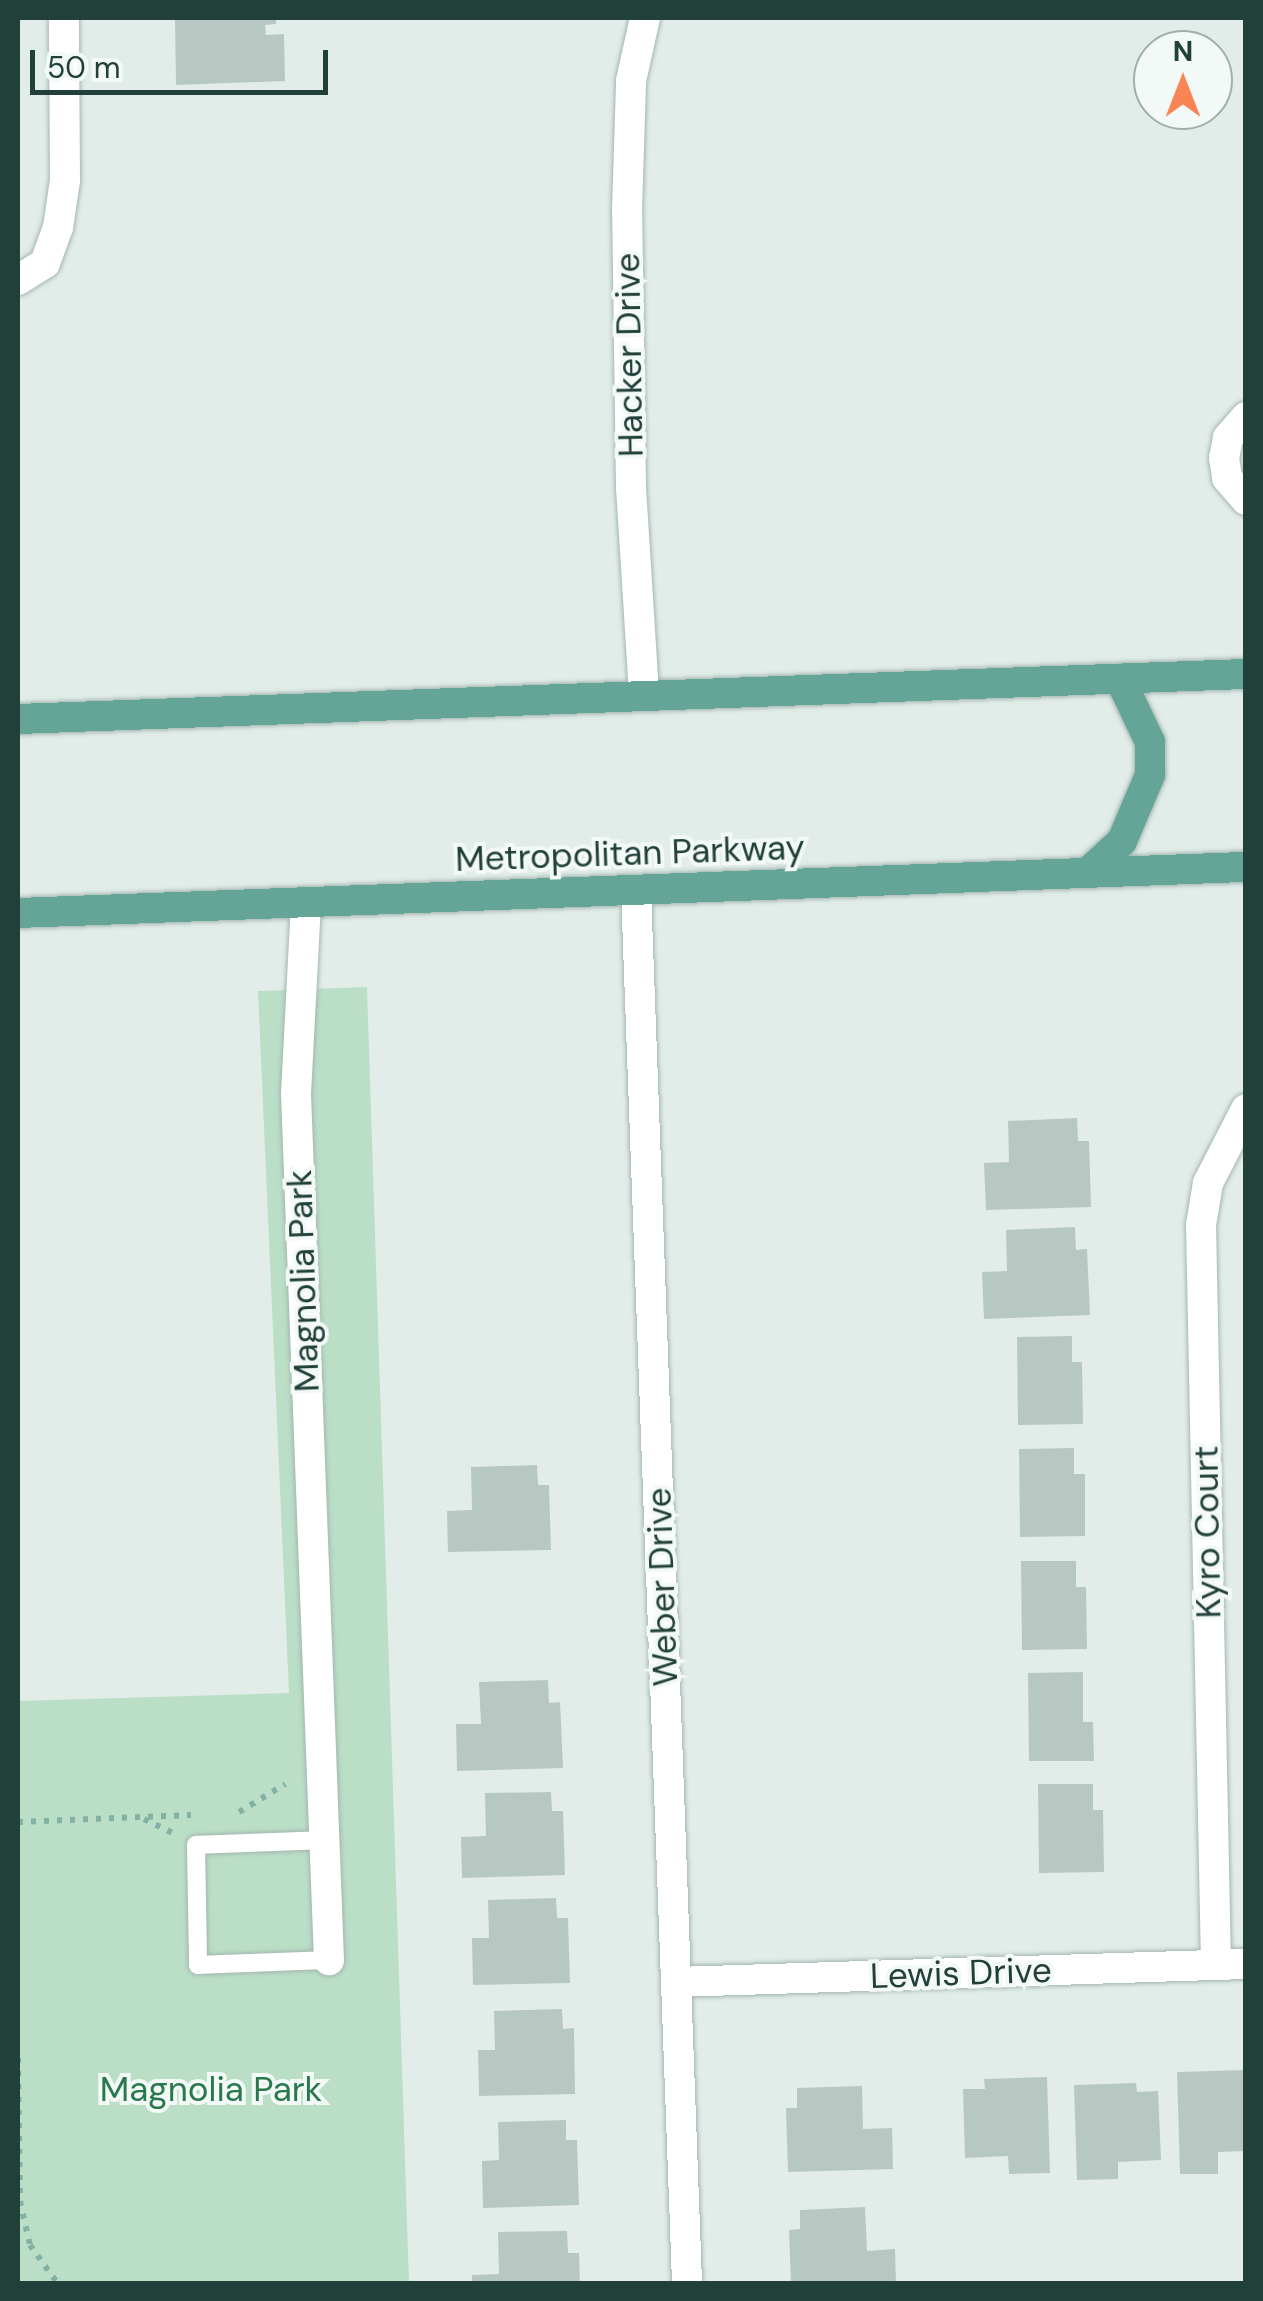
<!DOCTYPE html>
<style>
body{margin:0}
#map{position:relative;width:1263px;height:2301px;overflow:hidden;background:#e2ede9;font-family:"DM Sans",sans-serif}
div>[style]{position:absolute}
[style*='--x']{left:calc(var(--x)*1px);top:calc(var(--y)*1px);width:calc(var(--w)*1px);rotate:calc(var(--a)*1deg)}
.green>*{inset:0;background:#badfc6}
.building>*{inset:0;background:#b7c8c2}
.path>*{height:6px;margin-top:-3px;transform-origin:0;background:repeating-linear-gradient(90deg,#81b2a5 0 5px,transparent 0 13px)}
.roads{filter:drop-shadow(0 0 2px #a4b6b1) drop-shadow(0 0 2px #a4b6b1)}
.lane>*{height:18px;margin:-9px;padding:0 9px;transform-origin:9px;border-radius:9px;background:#fff}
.street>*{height:30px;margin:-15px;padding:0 15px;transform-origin:15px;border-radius:15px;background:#fff}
.primary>*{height:30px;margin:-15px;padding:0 15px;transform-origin:15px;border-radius:15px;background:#65a597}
span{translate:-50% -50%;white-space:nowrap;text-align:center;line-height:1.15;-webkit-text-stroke:8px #f3f9f7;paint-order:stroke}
.street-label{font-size:35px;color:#214039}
.park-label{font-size:35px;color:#29794c}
.frame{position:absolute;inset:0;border:20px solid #214039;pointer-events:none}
.north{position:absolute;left:1133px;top:30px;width:100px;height:100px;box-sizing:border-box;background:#f3f9f7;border:2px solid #9fafab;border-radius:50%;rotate:0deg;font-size:28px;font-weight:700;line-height:40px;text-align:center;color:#214039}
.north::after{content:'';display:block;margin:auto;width:35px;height:45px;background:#f98555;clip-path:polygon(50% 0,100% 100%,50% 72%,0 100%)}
.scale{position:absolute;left:30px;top:50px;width:298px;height:45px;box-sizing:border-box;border:5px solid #214039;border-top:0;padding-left:12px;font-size:30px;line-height:35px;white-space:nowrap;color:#214039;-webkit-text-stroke:8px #f3f9f7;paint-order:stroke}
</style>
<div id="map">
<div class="green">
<i style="clip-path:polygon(367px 987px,409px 2283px,18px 2283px,18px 1701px,289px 1693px,258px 991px)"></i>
</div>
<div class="building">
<i style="clip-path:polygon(175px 18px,276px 18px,276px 24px,265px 25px,266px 35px,284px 34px,285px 81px,176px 85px)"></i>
<i style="clip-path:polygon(1077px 1118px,1078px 1141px,1089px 1141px,1091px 1207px,986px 1210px,984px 1163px,1009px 1162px,1008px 1121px)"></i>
<i style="clip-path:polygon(1075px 1227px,1076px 1250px,1087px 1249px,1090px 1315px,984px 1319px,982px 1272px,1007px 1271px,1006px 1230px)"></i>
<i style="clip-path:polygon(1072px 1336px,1072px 1362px,1082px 1362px,1083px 1424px,1018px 1425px,1017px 1337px)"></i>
<i style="clip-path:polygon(1074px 1448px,1074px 1474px,1085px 1474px,1085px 1536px,1020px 1537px,1019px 1449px)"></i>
<i style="clip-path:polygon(537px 1465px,538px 1485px,549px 1485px,551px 1550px,448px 1552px,447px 1511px,472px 1510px,471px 1467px)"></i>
<i style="clip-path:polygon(1021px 1561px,1076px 1561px,1076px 1587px,1086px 1587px,1087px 1649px,1022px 1650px)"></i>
<i style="clip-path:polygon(1083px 1672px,1083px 1722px,1093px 1722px,1094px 1761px,1029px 1761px,1028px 1673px)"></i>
<i style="clip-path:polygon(548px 1680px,549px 1703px,560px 1702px,563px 1768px,457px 1771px,456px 1724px,481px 1724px,479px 1682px)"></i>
<i style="clip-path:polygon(1038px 1784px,1093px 1784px,1093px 1810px,1103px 1810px,1104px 1872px,1039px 1873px)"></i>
<i style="clip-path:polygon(551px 1792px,552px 1811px,563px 1811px,565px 1875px,462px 1878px,461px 1837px,486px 1836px,485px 1793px)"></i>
<i style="clip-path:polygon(556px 1898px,557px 1918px,568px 1918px,570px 1983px,473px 1985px,472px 1938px,489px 1938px,488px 1900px)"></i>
<i style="clip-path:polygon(562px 2009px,563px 2029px,574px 2028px,575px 2094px,479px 2096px,478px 2050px,495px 2050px,494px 2011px)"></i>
<i style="clip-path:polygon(1246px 2070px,1246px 2151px,1218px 2152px,1218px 2174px,1180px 2174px,1177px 2072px)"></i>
<i style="clip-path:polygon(1047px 2077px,1050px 2173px,1009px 2174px,1008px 2156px,965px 2158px,963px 2089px,985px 2089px,984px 2079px)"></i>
<i style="clip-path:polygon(1136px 2083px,1137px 2092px,1158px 2091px,1161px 2160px,1118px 2162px,1118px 2179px,1077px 2180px,1074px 2085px)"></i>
<i style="clip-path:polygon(862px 2086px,863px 2129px,892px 2128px,893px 2169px,788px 2172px,786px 2108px,797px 2108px,797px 2088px)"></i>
<i style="clip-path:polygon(566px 2120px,566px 2140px,577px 2140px,579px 2205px,483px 2208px,482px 2161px,499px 2160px,498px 2122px)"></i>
<i style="clip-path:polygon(865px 2207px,867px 2251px,895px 2249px,896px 2284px,791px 2284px,789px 2230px,800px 2229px,800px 2210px)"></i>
<i style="clip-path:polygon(567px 2231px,568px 2253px,579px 2253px,580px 2284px,472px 2284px,472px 2275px,499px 2274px,498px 2232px)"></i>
</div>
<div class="path">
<i style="--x:239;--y:1812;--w:54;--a:-31.3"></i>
<i style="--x:144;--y:1819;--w:32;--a:26"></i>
<i style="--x:18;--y:1822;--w:173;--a:-2.3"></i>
<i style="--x:18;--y:2058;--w:143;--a:89.2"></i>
<i style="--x:20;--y:2201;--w:45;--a:77.2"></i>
<i style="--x:30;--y:2245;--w:48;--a:54.3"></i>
</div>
<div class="roads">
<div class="lane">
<i style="--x:324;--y:1840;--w:128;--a:177.8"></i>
<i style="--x:196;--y:1845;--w:120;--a:89"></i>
<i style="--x:198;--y:1965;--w:131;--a:-2.2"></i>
</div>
<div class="street">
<i style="--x:18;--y:280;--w:32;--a:-32"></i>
<i style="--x:45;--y:263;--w:37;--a:-70"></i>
<i style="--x:58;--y:228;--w:49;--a:-81.7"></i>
<i style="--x:65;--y:180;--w:162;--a:-90.4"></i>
<i style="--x:1246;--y:417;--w:28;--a:131"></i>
<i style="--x:1228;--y:438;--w:20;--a:101"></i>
<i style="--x:1224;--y:458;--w:20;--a:81"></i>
<i style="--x:1227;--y:478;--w:29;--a:49"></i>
<i style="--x:644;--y:694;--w:207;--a:-93.6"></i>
<i style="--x:631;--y:487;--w:276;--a:-90.8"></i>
<i style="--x:627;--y:211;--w:130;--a:-88.2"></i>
<i style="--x:631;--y:81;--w:65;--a:-77.5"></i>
<i style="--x:636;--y:891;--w:1394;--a:87.9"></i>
<i style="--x:306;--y:903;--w:191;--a:93"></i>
<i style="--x:296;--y:1094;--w:867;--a:87.82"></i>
<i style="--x:1216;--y:1965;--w:740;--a:-91.16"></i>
<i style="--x:1201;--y:1225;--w:43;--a:-80.5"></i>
<i style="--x:1208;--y:1183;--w:83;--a:-62.8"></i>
<i style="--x:676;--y:1982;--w:570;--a:-1.81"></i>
</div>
<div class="primary">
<i style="--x:18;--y:719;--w:1229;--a:-2.1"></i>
<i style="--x:1087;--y:873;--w:47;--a:-42.4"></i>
<i style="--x:1122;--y:841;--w:72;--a:-67"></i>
<i style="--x:1150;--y:775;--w:33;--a:-90"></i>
<i style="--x:1150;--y:742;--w:70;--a:-115.5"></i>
<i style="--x:18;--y:913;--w:1229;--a:-2.15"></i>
</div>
</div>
<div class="street-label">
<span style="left:629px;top:355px;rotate:-91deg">Hacker Drive</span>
<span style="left:630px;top:853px;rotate:-2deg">Metropolitan Parkway</span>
<span style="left:303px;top:1281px;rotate:-92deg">Magnolia Park</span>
<span style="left:1207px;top:1532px;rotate:-91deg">Kyro Court</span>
<span style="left:662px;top:1587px;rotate:-92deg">Weber Drive</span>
<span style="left:961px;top:1973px;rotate:-2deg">Lewis Drive</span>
</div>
<div class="park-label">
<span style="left:211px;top:2089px">Magnolia Park</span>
</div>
<div class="frame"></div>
<div class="north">N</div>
<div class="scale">50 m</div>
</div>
